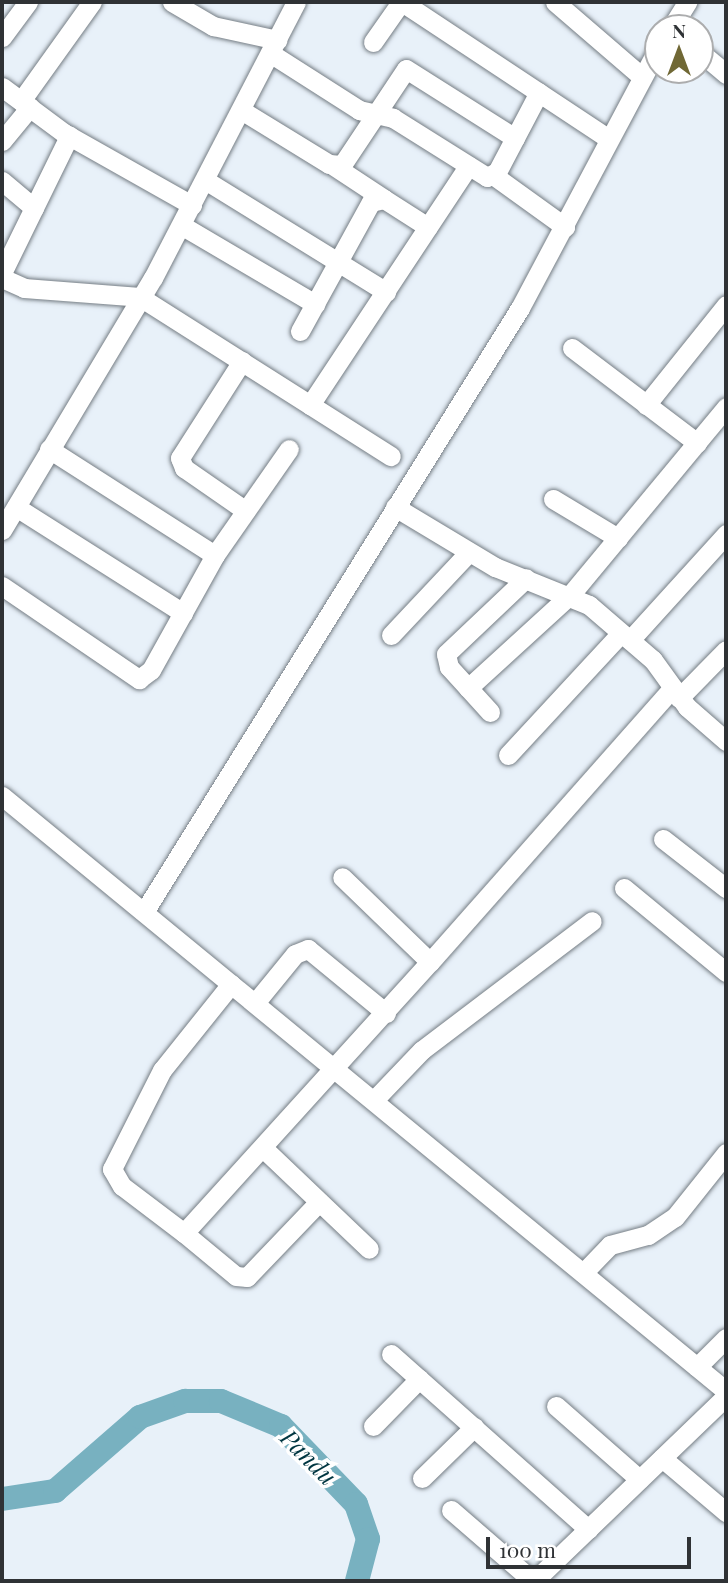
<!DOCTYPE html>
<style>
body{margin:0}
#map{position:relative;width:728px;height:1583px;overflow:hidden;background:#e8f1f9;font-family:"Playfair Display",serif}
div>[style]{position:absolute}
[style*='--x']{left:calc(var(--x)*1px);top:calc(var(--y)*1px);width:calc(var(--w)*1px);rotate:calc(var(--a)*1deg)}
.river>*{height:24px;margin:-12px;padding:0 12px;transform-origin:12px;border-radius:12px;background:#78b1c0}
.roads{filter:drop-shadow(0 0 2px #757d84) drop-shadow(0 0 2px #757d84)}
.minor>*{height:19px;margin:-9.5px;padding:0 9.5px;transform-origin:9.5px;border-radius:9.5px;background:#fff}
span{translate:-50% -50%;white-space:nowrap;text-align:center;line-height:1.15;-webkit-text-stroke:7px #fff;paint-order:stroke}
.water-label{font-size:24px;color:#003641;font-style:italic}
.frame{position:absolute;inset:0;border:4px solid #2f3235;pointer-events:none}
.north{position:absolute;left:644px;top:14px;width:70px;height:70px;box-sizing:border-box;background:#fff;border:2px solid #acadae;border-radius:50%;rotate:0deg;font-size:19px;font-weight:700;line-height:28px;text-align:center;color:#2f3235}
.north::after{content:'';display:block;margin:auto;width:24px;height:32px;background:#706835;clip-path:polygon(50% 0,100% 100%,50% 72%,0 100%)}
.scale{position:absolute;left:486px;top:1537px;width:205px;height:32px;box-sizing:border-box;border:4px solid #2f3235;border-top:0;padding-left:9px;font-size:21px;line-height:24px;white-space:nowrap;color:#2f3235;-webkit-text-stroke:5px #fff;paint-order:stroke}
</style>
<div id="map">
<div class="river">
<i style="--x:2;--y:1499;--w:54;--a:-8.6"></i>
<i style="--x:55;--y:1491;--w:113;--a:-41"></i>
<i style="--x:140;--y:1417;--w:48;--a:-19.6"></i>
<i style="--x:185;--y:1401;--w:36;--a:0"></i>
<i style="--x:221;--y:1401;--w:65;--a:22.6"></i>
<i style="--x:281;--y:1426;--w:108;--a:46.1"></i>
<i style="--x:356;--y:1504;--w:37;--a:71"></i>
<i style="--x:368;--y:1539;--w:43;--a:104.7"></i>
</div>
<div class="roads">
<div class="minor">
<i style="--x:172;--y:2;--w:48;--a:30.3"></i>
<i style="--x:213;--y:26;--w:66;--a:12.3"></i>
<i style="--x:402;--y:2;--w:248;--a:33.5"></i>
<i style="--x:555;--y:2;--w:113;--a:40.7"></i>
<i style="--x:671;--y:28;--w:31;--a:-58"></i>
<i style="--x:2;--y:37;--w:44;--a:-53.4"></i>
<i style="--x:373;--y:42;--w:49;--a:-55"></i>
<i style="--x:700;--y:52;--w:34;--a:40"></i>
<i style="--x:270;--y:53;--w:106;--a:32.6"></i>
<i style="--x:359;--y:110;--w:35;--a:13"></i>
<i style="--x:393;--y:118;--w:111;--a:32.1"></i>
<i style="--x:487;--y:177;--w:11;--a:-27"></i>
<i style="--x:497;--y:172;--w:90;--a:-62.3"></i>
<i style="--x:2;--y:87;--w:77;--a:36.6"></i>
<i style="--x:64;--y:133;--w:147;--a:29.4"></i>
<i style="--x:21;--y:101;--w:122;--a:-54.4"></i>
<i style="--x:241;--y:110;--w:103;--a:31.5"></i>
<i style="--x:329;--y:164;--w:13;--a:4"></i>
<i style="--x:342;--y:165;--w:115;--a:-56.3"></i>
<i style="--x:406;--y:69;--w:129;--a:32.3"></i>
<i style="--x:2;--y:141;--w:44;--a:-50.5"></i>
<i style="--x:334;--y:166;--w:60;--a:33.4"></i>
<i style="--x:493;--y:175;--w:89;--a:35.8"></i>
<i style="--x:205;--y:180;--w:213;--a:31.7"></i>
<i style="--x:2;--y:181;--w:42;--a:40.2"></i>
<i style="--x:181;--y:225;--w:156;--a:30.5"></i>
<i style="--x:2;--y:273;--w:153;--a:-63.9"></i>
<i style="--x:2;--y:278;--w:24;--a:24"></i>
<i style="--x:24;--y:288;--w:116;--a:4.4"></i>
<i style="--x:140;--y:297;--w:297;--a:32.4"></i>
<i style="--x:300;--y:331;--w:147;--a:-61.2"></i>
<i style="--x:371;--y:202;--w:13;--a:-13"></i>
<i style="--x:384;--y:199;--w:52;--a:32.5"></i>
<i style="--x:572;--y:348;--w:157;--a:37.2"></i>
<i style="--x:242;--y:361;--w:115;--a:122.6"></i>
<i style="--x:180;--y:458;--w:11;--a:68"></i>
<i style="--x:184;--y:468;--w:75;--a:34.7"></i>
<i style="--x:310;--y:405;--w:287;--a:-56.5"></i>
<i style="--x:646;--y:405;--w:128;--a:-51.3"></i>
<i style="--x:49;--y:449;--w:197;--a:32.6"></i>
<i style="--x:553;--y:499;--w:76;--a:31"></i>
<i style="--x:16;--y:507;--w:198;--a:32.4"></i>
<i style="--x:395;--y:507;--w:117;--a:31"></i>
<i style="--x:495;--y:567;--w:101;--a:22"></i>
<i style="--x:589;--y:605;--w:84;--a:40.7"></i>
<i style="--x:653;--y:660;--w:58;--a:54.1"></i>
<i style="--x:687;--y:707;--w:52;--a:41.1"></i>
<i style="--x:2;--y:530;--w:294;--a:-59.1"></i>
<i style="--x:153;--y:278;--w:311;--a:-62.6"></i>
<i style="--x:2;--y:586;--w:166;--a:34.2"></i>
<i style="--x:139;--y:679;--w:15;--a:-37"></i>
<i style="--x:151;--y:670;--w:132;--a:-60.9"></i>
<i style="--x:215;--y:555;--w:129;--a:-55.1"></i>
<i style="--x:391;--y:635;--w:114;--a:-46.8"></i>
<i style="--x:630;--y:640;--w:143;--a:-47.8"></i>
<i style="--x:468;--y:688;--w:139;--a:-42.4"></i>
<i style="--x:571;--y:594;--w:243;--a:-50.3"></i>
<i style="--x:679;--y:698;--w:67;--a:-45.6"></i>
<i style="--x:490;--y:712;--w:61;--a:-132.3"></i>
<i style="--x:449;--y:667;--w:13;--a:-103"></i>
<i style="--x:446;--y:654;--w:110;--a:-43.5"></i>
<i style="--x:508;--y:755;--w:166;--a:-47.2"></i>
<i style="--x:2;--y:796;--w:937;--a:39.41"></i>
<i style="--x:663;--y:839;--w:80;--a:37.9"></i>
<i style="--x:624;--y:888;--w:132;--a:39.5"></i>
<i style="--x:144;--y:912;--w:711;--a:-58.1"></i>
<i style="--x:520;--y:308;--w:294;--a:-62"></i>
<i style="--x:430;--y:962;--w:366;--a:-48.5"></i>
<i style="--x:231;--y:984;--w:110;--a:128.7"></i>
<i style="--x:162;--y:1070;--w:111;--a:116.8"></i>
<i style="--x:112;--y:1169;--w:20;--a:60"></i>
<i style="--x:122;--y:1186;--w:78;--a:37.2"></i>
<i style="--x:184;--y:1233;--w:366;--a:-47.8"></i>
<i style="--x:430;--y:962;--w:122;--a:-136"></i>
<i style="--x:255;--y:1003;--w:63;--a:-50.8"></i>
<i style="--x:295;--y:954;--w:14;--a:-21"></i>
<i style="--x:308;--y:949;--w:101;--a:39.4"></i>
<i style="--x:374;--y:1100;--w:69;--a:-46.2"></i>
<i style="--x:422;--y:1050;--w:213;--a:-37.2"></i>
<i style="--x:263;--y:1148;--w:146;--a:43.6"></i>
<i style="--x:184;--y:1233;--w:67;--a:39.6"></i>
<i style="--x:236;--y:1276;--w:11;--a:5"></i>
<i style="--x:247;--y:1277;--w:104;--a:-46.2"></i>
<i style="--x:583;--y:1273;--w:39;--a:-46"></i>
<i style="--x:610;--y:1245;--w:39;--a:-15"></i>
<i style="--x:648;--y:1235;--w:32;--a:-34"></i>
<i style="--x:675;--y:1217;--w:82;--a:-51.4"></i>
<i style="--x:391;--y:1354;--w:264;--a:41.6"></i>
<i style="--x:697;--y:1367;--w:41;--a:-45"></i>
<i style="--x:556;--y:1406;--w:111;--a:41.3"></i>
<i style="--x:373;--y:1426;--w:66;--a:-45.6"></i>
<i style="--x:662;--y:1458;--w:84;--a:40.2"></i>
<i style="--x:422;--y:1478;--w:73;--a:-44.4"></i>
<i style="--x:451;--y:1510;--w:108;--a:40.9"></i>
<i style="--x:534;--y:1581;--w:267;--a:-43.9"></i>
</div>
</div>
<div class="water-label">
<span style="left:309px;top:1457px;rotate:45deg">Pandu</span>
</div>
<div class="frame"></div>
<div class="north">N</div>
<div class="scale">100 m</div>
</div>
